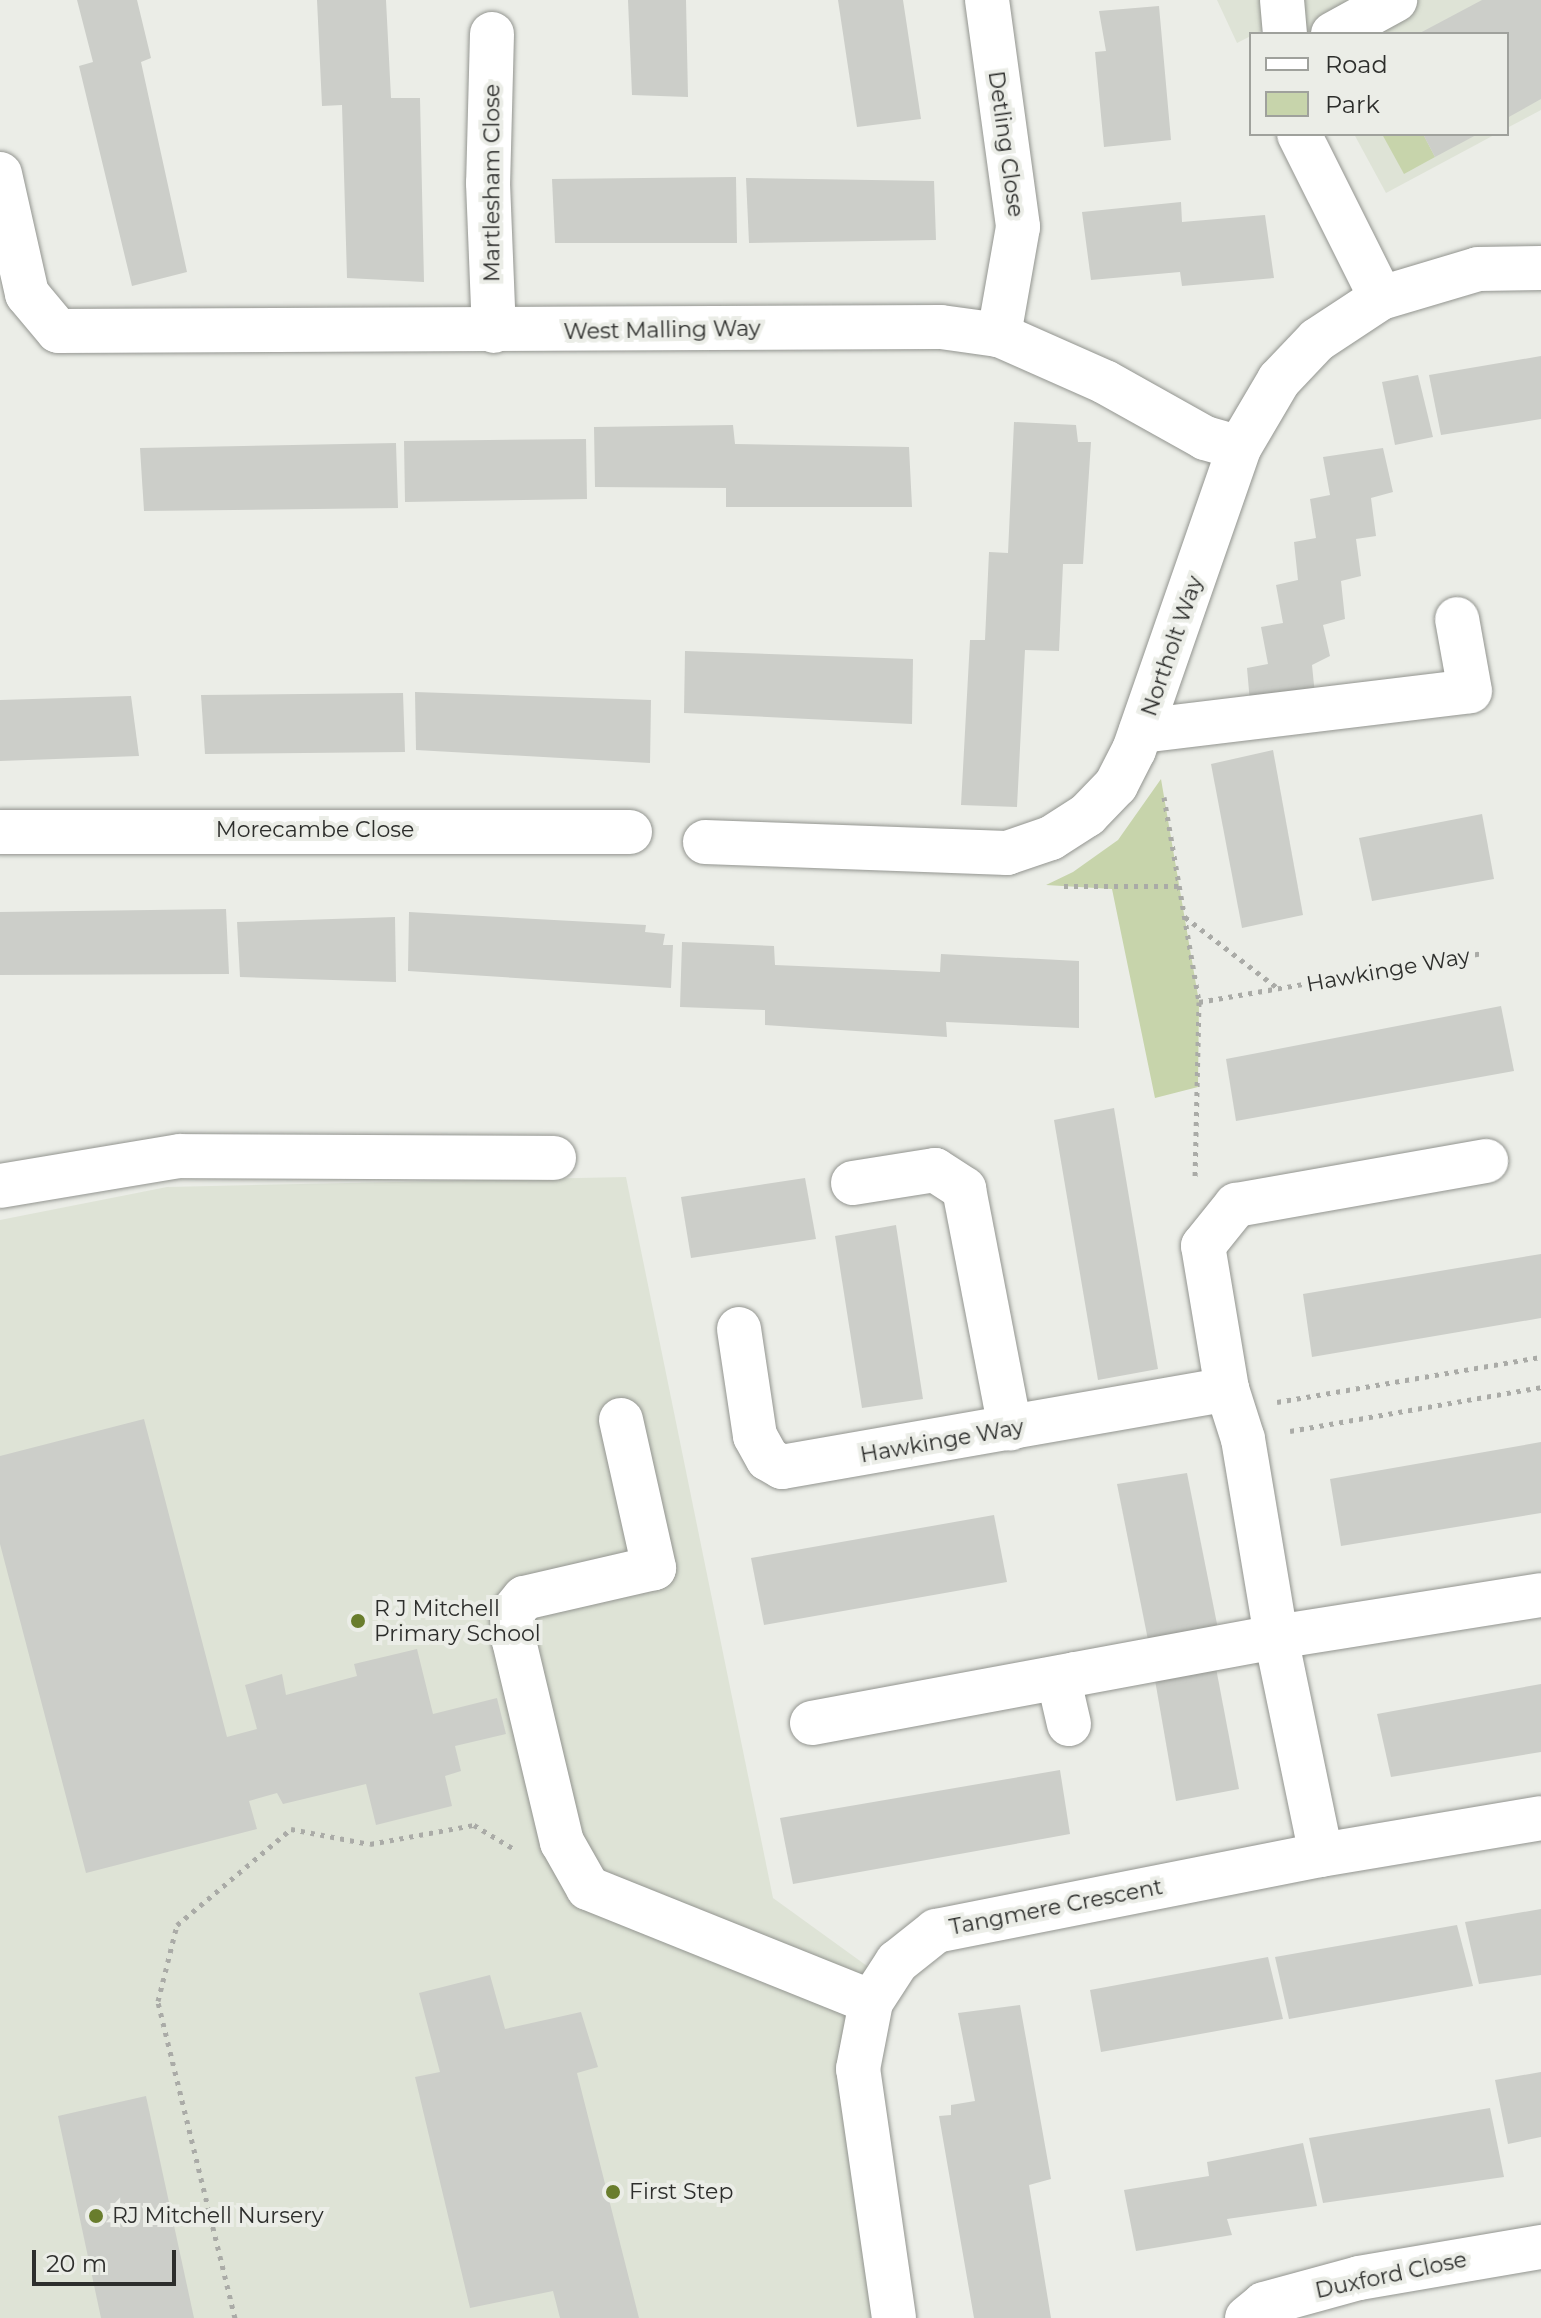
<!DOCTYPE html>
<style>
body{margin:0}
#map{position:relative;width:1541px;height:2318px;overflow:hidden;background:#ebede7;font-family:Montserrat,sans-serif}
div>[style]{position:absolute}
[style*='--x']{left:calc(var(--x)*1px);top:calc(var(--y)*1px);width:calc(var(--w)*1px);rotate:calc(var(--a)*1deg)}
.built>*{inset:0;background:#dee3d6}
.green>*{inset:0;background:#c7d4ab}
.building>*{inset:0;background:#cccec9}
.path>*{height:5px;margin-top:-2.5px;transform-origin:0;background:repeating-linear-gradient(90deg,#aaaba7 0 4px,transparent 0 10px)}
.roads{filter:drop-shadow(0 0 2px #939590) drop-shadow(0 0 2px #939590)}
.minor>*{height:44px;margin:-22px;padding:0 22px;transform-origin:22px;border-radius:22px;background:#fff}
.dots>*{width:22px;height:22px;translate:-50% -50%;box-sizing:border-box;border:4px solid #ebede7;border-radius:50%}
span{translate:-50% -50%;white-space:nowrap;text-align:center;line-height:1.15;-webkit-text-stroke:8px #ebede7;paint-order:stroke}
.street-label{font-size:22px;color:#2d2e2c}
.poi-label{font-size:22px;color:#2d2e2c}
.left{translate:0 -50%;text-align:left}
.legend{position:absolute;left:1249px;top:32px;width:260px;height:104px;box-sizing:border-box;background:#ebede7;border:2px solid #9fa19c;margin:0;padding:10px 14px;list-style:none;font-size:24px;color:#2d2e2c}
.legend li{display:flex;align-items:center;gap:16px;height:40px}
.legend b{width:40px;border:2px solid #9fa19c}
.scale{position:absolute;left:32px;top:2250px;width:144px;height:36px;box-sizing:border-box;border:4px solid #2d2e2c;border-top:0;padding-left:10px;font-size:24px;line-height:28px;white-space:nowrap;color:#2d2e2c;-webkit-text-stroke:6px #ebede7;paint-order:stroke}
</style>
<div id="map">
<div class="built">
<i style="clip-path:polygon(1217px 0,1541px 0,1541px 110px,1507px 128px,1507px 34px,1300px 34px,1290px 16px,1237px 43px)"></i>
<i style="clip-path:polygon(1354px 134px,1496px 134px,1386px 193px)"></i>
<i style="clip-path:polygon(626px 1177px,773px 1898px,885px 1979px,871px 2003px,894px 2313px,871px 2318px,0 2318px,0 1220px,167px 1187px)"></i>
</div>
<div class="green">
<i style="clip-path:polygon(1382px 134px,1423px 134px,1435px 157px,1404px 174px)"></i>
<i style="clip-path:polygon(1161px 779px,1199px 1002px,1198px 1087px,1155px 1098px,1112px 889px,1046px 885px,1073px 872px,1118px 840px)"></i>
</div>
<div class="building">
<i style="clip-path:polygon(77px 0,137px 0,151px 58px,141px 62px,187px 272px,132px 286px,79px 66px,93px 62px)"></i>
<i style="clip-path:polygon(317px 0,386px 0,391px 98px,420px 98px,424px 282px,347px 278px,342px 105px,322px 106px)"></i>
<i style="clip-path:polygon(628px 0,686px 0,688px 97px,632px 95px)"></i>
<i style="clip-path:polygon(838px 0,903px 0,921px 119px,857px 127px)"></i>
<i style="clip-path:polygon(1482px 0,1541px 0,1541px 99px,1507px 118px,1507px 34px,1418px 34px)"></i>
<i style="clip-path:polygon(1159px 6px,1171px 140px,1104px 147px,1095px 52px,1106px 51px,1099px 11px)"></i>
<i style="clip-path:polygon(1423px 134px,1478px 134px,1435px 157px)"></i>
<i style="clip-path:polygon(736px 177px,737px 243px,555px 243px,552px 179px)"></i>
<i style="clip-path:polygon(746px 178px,934px 181px,936px 240px,749px 243px)"></i>
<i style="clip-path:polygon(1181px 202px,1182px 222px,1265px 215px,1274px 278px,1182px 286px,1180px 272px,1091px 280px,1082px 212px)"></i>
<i style="clip-path:polygon(1541px 356px,1541px 419px,1441px 435px,1429px 375px)"></i>
<i style="clip-path:polygon(1418px 375px,1433px 437px,1395px 445px,1382px 382px)"></i>
<i style="clip-path:polygon(1014px 422px,1076px 425px,1078px 442px,1091px 442px,1083px 564px,1063px 564px,1059px 651px,1025px 650px,1017px 807px,961px 805px,970px 640px,985px 640px,989px 552px,1008px 553px)"></i>
<i style="clip-path:polygon(733px 425px,735px 444px,909px 447px,912px 507px,726px 507px,726px 488px,595px 487px,594px 427px)"></i>
<i style="clip-path:polygon(586px 439px,587px 499px,405px 502px,404px 441px)"></i>
<i style="clip-path:polygon(396px 443px,398px 508px,144px 511px,140px 448px)"></i>
<i style="clip-path:polygon(1383px 448px,1393px 492px,1371px 498px,1376px 536px,1356px 539px,1361px 576px,1341px 581px,1345px 619px,1323px 625px,1330px 656px,1312px 665px,1316px 705px,1251px 714px,1247px 668px,1268px 664px,1261px 627px,1283px 623px,1276px 585px,1298px 580px,1294px 542px,1316px 538px,1310px 499px,1330px 495px,1323px 457px)"></i>
<i style="clip-path:polygon(685px 651px,913px 659px,912px 724px,684px 713px)"></i>
<i style="clip-path:polygon(415px 692px,651px 700px,650px 763px,416px 750px)"></i>
<i style="clip-path:polygon(403px 693px,405px 752px,205px 754px,201px 695px)"></i>
<i style="clip-path:polygon(131px 696px,139px 756px,0 761px,0 700px)"></i>
<i style="clip-path:polygon(1273px 750px,1303px 915px,1242px 928px,1211px 764px)"></i>
<i style="clip-path:polygon(1482px 814px,1494px 879px,1372px 901px,1359px 838px)"></i>
<i style="clip-path:polygon(226px 909px,229px 974px,0 975px,0 912px)"></i>
<i style="clip-path:polygon(409px 912px,646px 925px,645px 932px,665px 934px,663px 945px,673px 945px,671px 988px,408px 971px)"></i>
<i style="clip-path:polygon(395px 917px,396px 982px,240px 977px,237px 922px)"></i>
<i style="clip-path:polygon(682px 942px,774px 946px,775px 965px,940px 972px,941px 954px,1079px 961px,1079px 1028px,946px 1022px,947px 1037px,765px 1025px,765px 1010px,680px 1007px)"></i>
<i style="clip-path:polygon(1501px 1006px,1514px 1071px,1236px 1121px,1226px 1059px)"></i>
<i style="clip-path:polygon(1114px 1108px,1158px 1369px,1098px 1380px,1054px 1120px)"></i>
<i style="clip-path:polygon(805px 1178px,816px 1239px,691px 1258px,681px 1197px)"></i>
<i style="clip-path:polygon(896px 1225px,923px 1399px,862px 1408px,835px 1236px)"></i>
<i style="clip-path:polygon(1541px 1254px,1541px 1318px,1312px 1357px,1303px 1294px)"></i>
<i style="clip-path:polygon(144px 1419px,227px 1737px,257px 1729px,245px 1685px,282px 1674px,286px 1695px,357px 1676px,354px 1664px,417px 1649px,433px 1714px,497px 1698px,506px 1734px,455px 1746px,461px 1771px,445px 1776px,452px 1806px,376px 1825px,366px 1784px,283px 1804px,277px 1793px,249px 1801px,257px 1829px,86px 1873px,0 1544px,0 1456px)"></i>
<i style="clip-path:polygon(1541px 1442px,1541px 1513px,1341px 1546px,1330px 1479px)"></i>
<i style="clip-path:polygon(1187px 1473px,1219px 1634px,1149px 1645px,1117px 1484px)"></i>
<i style="clip-path:polygon(994px 1515px,1007px 1582px,764px 1625px,751px 1558px)"></i>
<i style="clip-path:polygon(1216px 1668px,1239px 1789px,1176px 1801px,1155px 1680px)"></i>
<i style="clip-path:polygon(1541px 1684px,1541px 1752px,1391px 1777px,1377px 1714px)"></i>
<i style="clip-path:polygon(1060px 1770px,1070px 1834px,793px 1884px,780px 1818px)"></i>
<i style="clip-path:polygon(1541px 1909px,1541px 1975px,1479px 1984px,1465px 1922px)"></i>
<i style="clip-path:polygon(1457px 1925px,1473px 1986px,1289px 2019px,1275px 1957px)"></i>
<i style="clip-path:polygon(1268px 1957px,1283px 2019px,1101px 2052px,1090px 1990px)"></i>
<i style="clip-path:polygon(490px 1975px,505px 2029px,581px 2012px,598px 2067px,577px 2073px,639px 2318px,560px 2318px,553px 2291px,470px 2308px,415px 2077px,440px 2072px,419px 1993px)"></i>
<i style="clip-path:polygon(1020px 2005px,1051px 2179px,1029px 2185px,1051px 2318px,974px 2318px,939px 2116px,951px 2115px,951px 2105px,975px 2101px,958px 2013px)"></i>
<i style="clip-path:polygon(1541px 2072px,1541px 2137px,1508px 2144px,1495px 2080px)"></i>
<i style="clip-path:polygon(146px 2096px,194px 2318px,101px 2318px,58px 2116px)"></i>
<i style="clip-path:polygon(1490px 2108px,1504px 2177px,1323px 2203px,1309px 2138px)"></i>
<i style="clip-path:polygon(1303px 2143px,1317px 2206px,1227px 2219px,1232px 2235px,1136px 2251px,1124px 2190px,1209px 2176px,1207px 2162px)"></i>
</div>
<div class="path">
<i style="--x:1164;--y:797;--w:208;--a:80.3"></i>
<i style="--x:1199;--y:1002;--w:178;--a:91.3"></i>
<i style="--x:1064;--y:886;--w:115;--a:0"></i>
<i style="--x:1185;--y:917;--w:118;--a:37.5"></i>
<i style="--x:1199;--y:1002;--w:288;--a:-9.8"></i>
<i style="--x:1277;--y:1402;--w:268;--a:-9.7"></i>
<i style="--x:1290;--y:1431;--w:255;--a:-9.9"></i>
<i style="--x:235;--y:2318;--w:326;--a:-103.7"></i>
<i style="--x:158;--y:2001;--w:78;--a:-76"></i>
<i style="--x:177;--y:1925;--w:149;--a:-40.1"></i>
<i style="--x:291;--y:1829;--w:80;--a:10.8"></i>
<i style="--x:370;--y:1844;--w:106;--a:-10.4"></i>
<i style="--x:474;--y:1825;--w:47;--a:31"></i>
</div>
<div class="roads">
<div class="minor">
<i style="--x:987;--y:0;--w:229;--a:82.2"></i>
<i style="--x:1018;--y:227;--w:110;--a:100"></i>
<i style="--x:1282;--y:0;--w:34;--a:85"></i>
<i style="--x:492;--y:34;--w:149;--a:91.5"></i>
<i style="--x:488;--y:183;--w:148;--a:87.7"></i>
<i style="--x:1333;--y:34;--w:71;--a:-28.7"></i>
<i style="--x:1299;--y:134;--w:183;--a:63.4"></i>
<i style="--x:0;--y:174;--w:123;--a:77.3"></i>
<i style="--x:27;--y:294;--w:48;--a:50"></i>
<i style="--x:58;--y:331;--w:883;--a:-0.26"></i>
<i style="--x:941;--y:327;--w:59;--a:7.9"></i>
<i style="--x:999;--y:335;--w:116;--a:23.9"></i>
<i style="--x:1105;--y:382;--w:115;--a:29.2"></i>
<i style="--x:1205;--y:438;--w:35;--a:16"></i>
<i style="--x:1141;--y:731;--w:331;--a:-6.9"></i>
<i style="--x:1470;--y:691;--w:73;--a:-100.2"></i>
<i style="--x:0;--y:832;--w:630;--a:0"></i>
<i style="--x:705;--y:842;--w:302;--a:2.1"></i>
<i style="--x:1007;--y:853;--w:46;--a:-18.8"></i>
<i style="--x:1051;--y:838;--w:43;--a:-32.6"></i>
<i style="--x:1087;--y:815;--w:42;--a:-46"></i>
<i style="--x:1116;--y:785;--w:39;--a:-63"></i>
<i style="--x:1134;--y:750;--w:320;--a:-70.8"></i>
<i style="--x:1239;--y:448;--w:79;--a:-59.5"></i>
<i style="--x:1279;--y:380;--w:55;--a:-46.5"></i>
<i style="--x:1317;--y:340;--w:77;--a:-33.3"></i>
<i style="--x:1381;--y:298;--w:101;--a:-16.6"></i>
<i style="--x:1478;--y:269;--w:63;--a:-0.9"></i>
<i style="--x:853;--y:1183;--w:83;--a:-9"></i>
<i style="--x:935;--y:1170;--w:35;--a:33"></i>
<i style="--x:964;--y:1189;--w:244;--a:79.1"></i>
<i style="--x:0;--y:1186;--w:182;--a:-9.5"></i>
<i style="--x:180;--y:1156;--w:374;--a:0.3"></i>
<i style="--x:739;--y:1329;--w:108;--a:81.5"></i>
<i style="--x:755;--y:1436;--w:26;--a:61"></i>
<i style="--x:768;--y:1459;--w:16;--a:30"></i>
<i style="--x:782;--y:1467;--w:452;--a:-9.9"></i>
<i style="--x:1227;--y:1389;--w:52;--a:72.3"></i>
<i style="--x:1243;--y:1439;--w:206;--a:80.5"></i>
<i style="--x:1277;--y:1642;--w:217;--a:78.3"></i>
<i style="--x:1227;--y:1389;--w:145;--a:-99.5"></i>
<i style="--x:1203;--y:1246;--w:53;--a:-51.2"></i>
<i style="--x:1236;--y:1205;--w:254;--a:-10"></i>
<i style="--x:621;--y:1420;--w:152;--a:77.4"></i>
<i style="--x:654;--y:1568;--w:133;--a:167"></i>
<i style="--x:524;--y:1598;--w:19;--a:129"></i>
<i style="--x:512;--y:1613;--w:28;--a:86"></i>
<i style="--x:514;--y:1641;--w:207;--a:76.6"></i>
<i style="--x:562;--y:1842;--w:53;--a:60.5"></i>
<i style="--x:588;--y:1888;--w:305;--a:21.9"></i>
<i style="--x:812;--y:1723;--w:472;--a:-10.5"></i>
<i style="--x:1276;--y:1637;--w:268;--a:-9"></i>
<i style="--x:1069;--y:1724;--w:39;--a:-103"></i>
<i style="--x:1060;--y:1686;--w:19;--a:-39"></i>
<i style="--x:894;--y:2318;--w:252;--a:-98.2"></i>
<i style="--x:858;--y:2069;--w:68;--a:-79"></i>
<i style="--x:871;--y:2002;--w:48;--a:-57"></i>
<i style="--x:897;--y:1962;--w:50;--a:-38.5"></i>
<i style="--x:936;--y:1931;--w:392;--a:-11.2"></i>
<i style="--x:1321;--y:1855;--w:223;--a:-9.5"></i>
<i style="--x:1247;--y:2318;--w:22;--a:-39"></i>
<i style="--x:1264;--y:2304;--w:98;--a:-15.3"></i>
<i style="--x:1359;--y:2278;--w:185;--a:-9.7"></i>
</div>
</div>
<div class="dots">
<i style="left:358px;top:1621px;background:#697d2d"></i>
<i style="left:613px;top:2192px;background:#697d2d"></i>
<i style="left:96px;top:2216px;background:#697d2d"></i>
</div>
<div class="street-label">
<span style="left:1006px;top:144px;rotate:82deg">Detling Close</span>
<span style="left:492px;top:183px;rotate:-90deg">Martlesham Close</span>
<span style="left:662px;top:330px;rotate:-1deg">West Malling Way</span>
<span style="left:1172px;top:646px;rotate:-71deg">Northolt Way</span>
<span style="left:315px;top:830px">Morecambe Close</span>
<span style="left:1388px;top:970px;rotate:-10deg">Hawkinge Way</span>
<span style="left:942px;top:1441px;rotate:-10deg">Hawkinge Way</span>
<span style="left:1056px;top:1907px;rotate:-11deg">Tangmere Crescent</span>
<span style="left:1391px;top:2275px;rotate:-12deg">Duxford Close</span>
</div>
<div class="poi-label">
<span class="left" style="left:374px;top:1621px">R J Mitchell<br>Primary School</span>
<span class="left" style="left:629px;top:2192px">First Step</span>
<span class="left" style="left:112px;top:2216px">RJ Mitchell Nursery</span>
</div>
<ul class="legend">
<li><b style="height:10px;background:#fff"></b>Road</li>
<li><b style="height:22px;background:#c7d4ab"></b>Park</li>
</ul>
<div class="scale">20 m</div>
</div>
